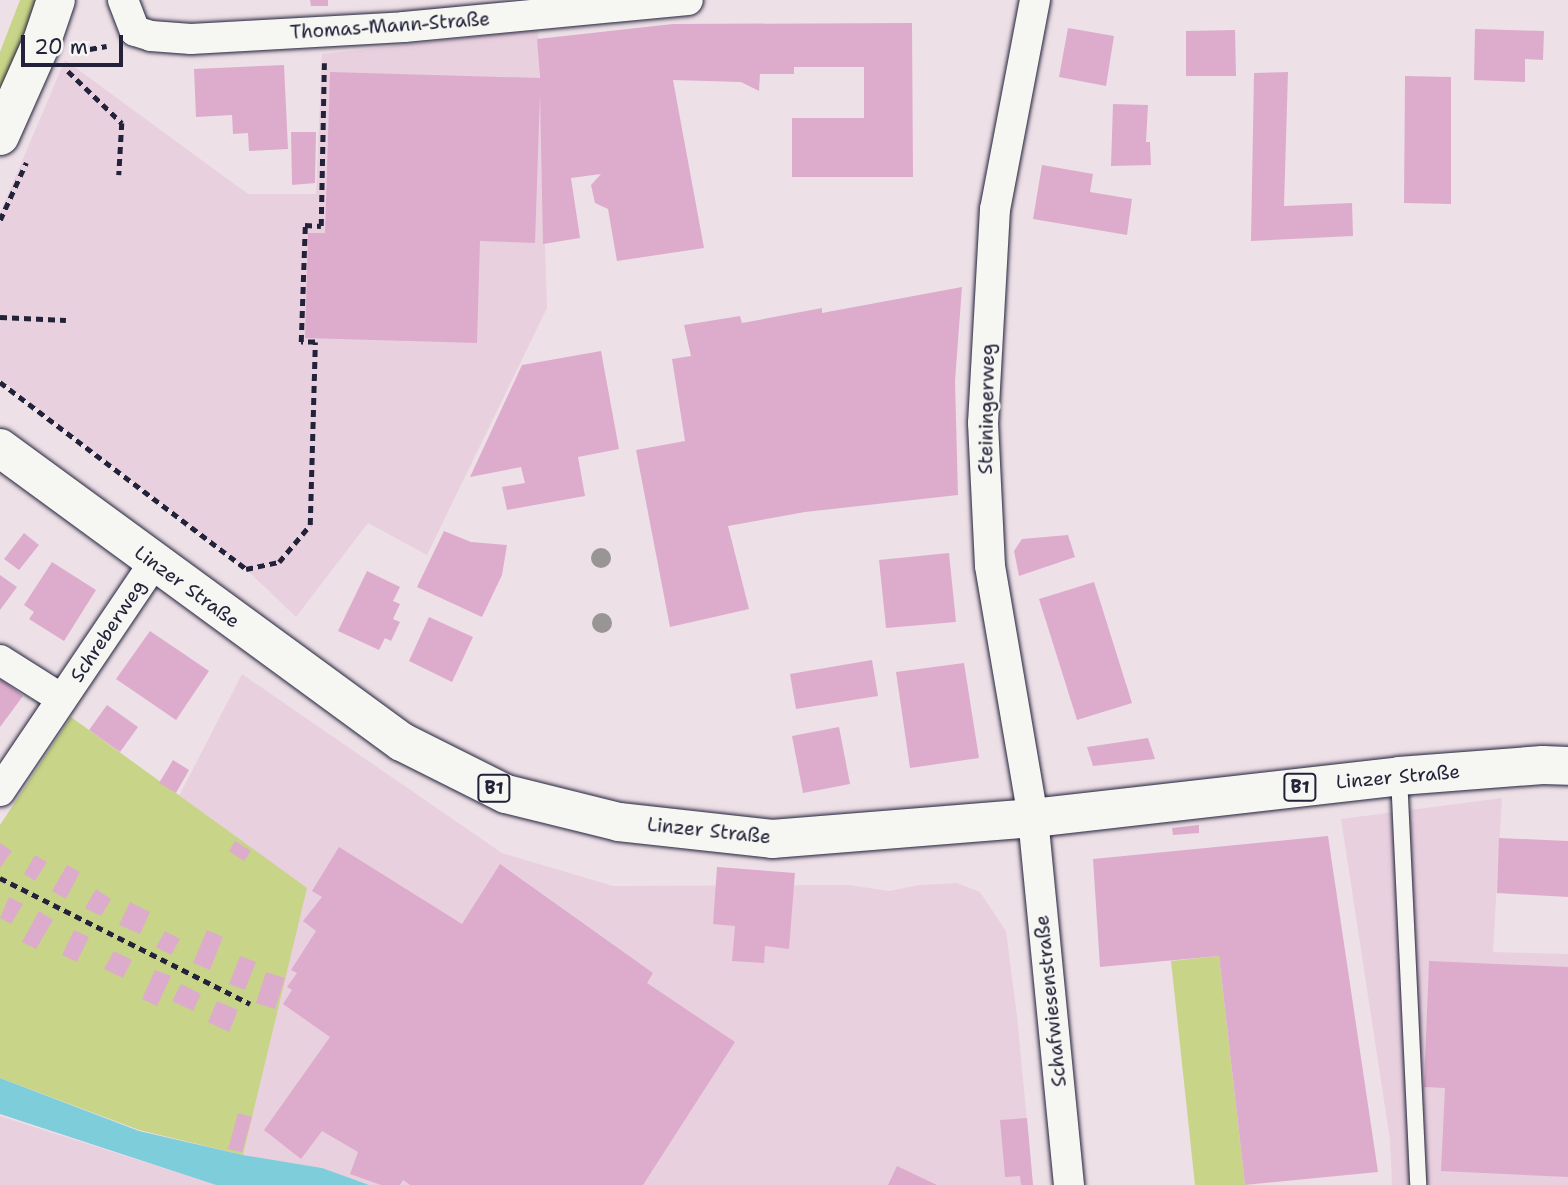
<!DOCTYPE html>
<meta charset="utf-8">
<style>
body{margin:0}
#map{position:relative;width:1568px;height:1185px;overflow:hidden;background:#eee0e7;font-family:"Shantell Sans",sans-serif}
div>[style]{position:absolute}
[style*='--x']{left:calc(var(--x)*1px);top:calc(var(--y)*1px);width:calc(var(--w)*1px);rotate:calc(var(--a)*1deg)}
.built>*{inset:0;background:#e9d0df}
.green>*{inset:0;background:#c8d487}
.water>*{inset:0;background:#7ecdda}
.building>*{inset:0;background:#ddaccc}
.path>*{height:4.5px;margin-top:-2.25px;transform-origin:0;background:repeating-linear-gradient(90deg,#22223b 0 7px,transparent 0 12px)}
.roads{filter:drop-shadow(0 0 2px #22223b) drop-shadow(0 0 2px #22223b)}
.lane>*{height:16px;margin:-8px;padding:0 8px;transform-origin:8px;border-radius:8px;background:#f6f6f2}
.street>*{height:30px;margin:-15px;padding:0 15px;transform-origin:15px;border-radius:15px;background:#f6f6f2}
.primary>*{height:38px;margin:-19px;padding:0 19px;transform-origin:19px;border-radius:19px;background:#f6f6f2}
.trees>*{width:20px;height:20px;margin:-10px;border-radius:50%;background:#999595}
span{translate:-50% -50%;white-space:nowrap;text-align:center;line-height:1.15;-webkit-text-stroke:5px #f6f6f2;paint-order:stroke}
.shield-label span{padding:2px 5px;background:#f6f6f2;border:2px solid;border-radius:5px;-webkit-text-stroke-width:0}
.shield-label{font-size:18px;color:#22223b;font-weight:700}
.street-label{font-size:19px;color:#22223b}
.scale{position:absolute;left:21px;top:35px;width:102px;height:32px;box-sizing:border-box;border:4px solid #22223b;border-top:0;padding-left:9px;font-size:21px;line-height:24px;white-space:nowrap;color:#22223b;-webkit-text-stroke:5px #f6f6f2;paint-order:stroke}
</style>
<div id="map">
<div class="built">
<i style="clip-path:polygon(538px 30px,547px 308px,427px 555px,368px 523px,296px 617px,246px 569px,0 379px,0 213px,65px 60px,248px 194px,316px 194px,322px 54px)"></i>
<i style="clip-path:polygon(242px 674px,502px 853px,613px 886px,849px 885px,889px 891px,919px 885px,957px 883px,980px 892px,1006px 931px,1017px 1016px,1033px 1185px,318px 1185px,322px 1168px,243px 1155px,306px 889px,179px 796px)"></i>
<i style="clip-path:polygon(1502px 798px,1493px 952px,1568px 954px,1568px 1185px,1392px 1185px,1390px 1140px,1341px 819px)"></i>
<i style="clip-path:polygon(0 1116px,22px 1123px,216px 1185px,0 1185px)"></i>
</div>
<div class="green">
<i style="clip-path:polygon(20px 0,38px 0,0 93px,0 52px)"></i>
<i style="clip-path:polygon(71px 717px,307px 888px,243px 1155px,139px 1130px,0 1078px,0 825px)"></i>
<i style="clip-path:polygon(1219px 956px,1245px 1185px,1195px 1185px,1171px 961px)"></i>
</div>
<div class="water">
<i style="clip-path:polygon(0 1078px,139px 1131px,243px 1155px,322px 1168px,369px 1185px,216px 1185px,0 1114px)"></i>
</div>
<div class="building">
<i style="clip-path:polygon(310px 0,328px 0,328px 6px,311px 6px)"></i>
<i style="clip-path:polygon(912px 23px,913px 177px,792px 177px,792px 118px,864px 118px,864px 67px,794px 67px,794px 74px,760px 74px,759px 91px,741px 82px,673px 80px,704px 248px,617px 261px,608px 209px,595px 203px,591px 185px,601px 174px,571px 178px,580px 238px,543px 244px,540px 94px,535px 243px,480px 241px,477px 343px,305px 338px,308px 233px,325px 233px,330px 72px,540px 78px,537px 39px,673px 24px)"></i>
<i style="clip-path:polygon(1068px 28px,1114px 36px,1106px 86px,1059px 77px)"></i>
<i style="clip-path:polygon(1475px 29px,1544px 31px,1543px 60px,1525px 59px,1525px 82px,1474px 80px)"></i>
<i style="clip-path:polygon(1235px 30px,1236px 76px,1186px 76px,1186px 31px)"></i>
<i style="clip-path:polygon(284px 65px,288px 149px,249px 151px,248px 133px,233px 134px,232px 115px,196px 117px,194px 69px)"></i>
<i style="clip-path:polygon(1288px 72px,1284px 206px,1352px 203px,1353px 236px,1251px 241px,1254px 73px)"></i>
<i style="clip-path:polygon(1405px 76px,1451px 77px,1451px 204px,1404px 203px)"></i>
<i style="clip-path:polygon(1113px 104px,1148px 105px,1146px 142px,1150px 142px,1151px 165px,1111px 166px)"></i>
<i style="clip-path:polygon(291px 132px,316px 132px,315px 183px,292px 185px)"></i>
<i style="clip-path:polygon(1042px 165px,1093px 174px,1090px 192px,1132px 199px,1127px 235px,1033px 219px)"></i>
<i style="clip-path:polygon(962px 287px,955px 381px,958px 495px,805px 512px,728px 526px,749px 609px,670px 627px,636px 450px,685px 441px,672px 359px,691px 356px,684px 325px,740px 316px,742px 323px,822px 308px,822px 313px)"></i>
<i style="clip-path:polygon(601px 351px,619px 449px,578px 457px,585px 496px,507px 510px,502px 487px,525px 483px,521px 467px,470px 477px,522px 365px)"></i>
<i style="clip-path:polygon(444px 531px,471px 542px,507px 545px,502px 575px,482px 617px,417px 587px)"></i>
<i style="clip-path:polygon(24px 533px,39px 545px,19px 570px,4px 559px)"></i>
<i style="clip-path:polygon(1068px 535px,1075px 557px,1019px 576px,1014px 551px,1022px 539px)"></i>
<i style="clip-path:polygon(949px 553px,956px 622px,886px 628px,879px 560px)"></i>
<i style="clip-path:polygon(52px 562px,96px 590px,64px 641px,29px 619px,34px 612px,24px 605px)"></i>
<i style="clip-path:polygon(367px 571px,400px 587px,393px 601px,400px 604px,393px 619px,400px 622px,391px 641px,385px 638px,379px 650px,338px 631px)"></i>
<i style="clip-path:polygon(0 575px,17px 587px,0 610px)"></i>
<i style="clip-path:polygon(1094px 582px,1132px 703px,1077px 720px,1039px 599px)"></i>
<i style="clip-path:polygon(429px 617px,473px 637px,452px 682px,409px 661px)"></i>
<i style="clip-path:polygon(150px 631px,209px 671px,176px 720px,116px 679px)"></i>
<i style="clip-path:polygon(872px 660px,878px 696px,796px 709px,790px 674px)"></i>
<i style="clip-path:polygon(964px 663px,979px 758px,910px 768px,896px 672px)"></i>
<i style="clip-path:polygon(0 679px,23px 696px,0 727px)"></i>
<i style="clip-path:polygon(107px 705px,138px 727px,120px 752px,89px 730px)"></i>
<i style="clip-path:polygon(839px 727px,850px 784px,803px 793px,792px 736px)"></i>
<i style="clip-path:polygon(1148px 738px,1155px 759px,1093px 766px,1087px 747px)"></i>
<i style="clip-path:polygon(173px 760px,189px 770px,176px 793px,159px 783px)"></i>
<i style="clip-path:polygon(1199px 825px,1199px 833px,1173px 835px,1172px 828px)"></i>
<i style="clip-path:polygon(1328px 836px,1378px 1172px,1245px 1185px,1219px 956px,1100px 967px,1093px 859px)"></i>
<i style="clip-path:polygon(1499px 838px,1568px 841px,1568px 897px,1497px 893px)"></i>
<i style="clip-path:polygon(235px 841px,251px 851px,244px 861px,229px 851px)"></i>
<i style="clip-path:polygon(0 843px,12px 851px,0 868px)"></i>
<i style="clip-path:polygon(339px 847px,462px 924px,500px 864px,653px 973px,647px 983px,735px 1042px,643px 1185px,410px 1185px,403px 1180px,400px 1185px,381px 1185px,350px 1174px,358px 1152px,322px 1131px,301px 1159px,264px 1130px,330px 1037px,283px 1004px,292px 990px,287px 987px,297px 973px,291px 970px,316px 931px,303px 921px,322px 897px,312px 891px)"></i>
<i style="clip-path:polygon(35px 855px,47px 862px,35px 881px,24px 874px)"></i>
<i style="clip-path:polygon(67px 865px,80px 872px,66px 899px,52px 891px)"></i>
<i style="clip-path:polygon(717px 867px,795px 873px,789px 949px,765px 946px,764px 963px,732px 961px,735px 926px,713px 924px)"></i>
<i style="clip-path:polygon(96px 889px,111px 899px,101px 916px,85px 908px)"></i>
<i style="clip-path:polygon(9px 897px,23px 904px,11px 924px,0 918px)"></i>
<i style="clip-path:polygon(130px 902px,150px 912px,140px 934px,119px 925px)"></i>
<i style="clip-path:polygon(39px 911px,53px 920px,36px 949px,22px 942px)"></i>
<i style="clip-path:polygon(74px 930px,89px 937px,77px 962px,62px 955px)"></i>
<i style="clip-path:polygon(207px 930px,223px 937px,210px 970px,193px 963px)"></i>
<i style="clip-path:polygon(165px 931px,180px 939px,171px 955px,156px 947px)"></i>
<i style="clip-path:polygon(114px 951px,132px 960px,123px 978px,104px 969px)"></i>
<i style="clip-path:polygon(240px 956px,256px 962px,245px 990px,229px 984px)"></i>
<i style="clip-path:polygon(1429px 961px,1568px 967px,1568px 1177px,1441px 1171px,1445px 1088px,1424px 1087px)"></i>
<i style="clip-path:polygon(155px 970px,171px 976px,157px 1006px,142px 999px)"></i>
<i style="clip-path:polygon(266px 972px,285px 978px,275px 1009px,256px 1003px)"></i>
<i style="clip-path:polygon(181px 984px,201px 994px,193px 1011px,172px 1001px)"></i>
<i style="clip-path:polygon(217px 1001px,238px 1010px,229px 1032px,208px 1022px)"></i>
<i style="clip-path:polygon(238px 1113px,252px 1117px,242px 1152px,228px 1149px)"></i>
<i style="clip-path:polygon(1027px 1118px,1033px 1185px,1021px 1185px,1020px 1176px,1005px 1177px,1000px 1120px)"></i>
<i style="clip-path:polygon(897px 1166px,937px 1185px,888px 1185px)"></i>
</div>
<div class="path">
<i style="--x:78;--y:51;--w:29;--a:-10"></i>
<i style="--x:68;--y:71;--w:75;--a:43.9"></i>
<i style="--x:122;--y:123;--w:52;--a:93.3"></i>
<i style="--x:0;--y:220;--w:63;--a:-65.5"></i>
<i style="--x:0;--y:317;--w:66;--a:2.6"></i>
<i style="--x:0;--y:382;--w:309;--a:37.2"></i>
<i style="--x:246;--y:569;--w:34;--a:-12"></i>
<i style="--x:279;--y:562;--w:48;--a:-50"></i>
<i style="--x:310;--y:525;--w:183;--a:-88.4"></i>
<i style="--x:315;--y:342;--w:14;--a:180"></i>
<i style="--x:301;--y:342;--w:117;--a:-88"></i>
<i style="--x:305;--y:225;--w:16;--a:4"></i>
<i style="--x:321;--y:226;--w:163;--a:-88.9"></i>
<i style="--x:0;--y:878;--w:280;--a:26.7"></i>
</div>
<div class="roads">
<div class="lane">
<i style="--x:1399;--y:776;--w:409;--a:87.3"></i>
</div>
<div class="street">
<i style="--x:123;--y:0;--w:33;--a:69"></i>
<i style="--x:135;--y:31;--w:17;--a:17"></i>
<i style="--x:151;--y:36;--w:40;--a:4.3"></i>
<i style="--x:191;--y:39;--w:213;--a:-3.2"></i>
<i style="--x:404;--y:27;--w:285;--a:-5.4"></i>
<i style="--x:1035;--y:0;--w:213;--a:100.8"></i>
<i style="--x:995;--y:209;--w:214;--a:93.2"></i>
<i style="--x:983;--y:423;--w:143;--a:87.2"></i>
<i style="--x:990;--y:566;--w:256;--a:80.3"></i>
<i style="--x:1033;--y:818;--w:369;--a:84.4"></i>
<i style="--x:0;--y:660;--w:73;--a:32.2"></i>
<i style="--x:0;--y:791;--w:275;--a:-56"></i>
</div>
<div class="primary">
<i style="--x:0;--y:136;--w:101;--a:-66"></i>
<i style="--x:41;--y:44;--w:46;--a:-71.2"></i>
<i style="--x:0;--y:448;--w:498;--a:36.2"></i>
<i style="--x:402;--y:742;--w:116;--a:26.6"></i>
<i style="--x:506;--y:794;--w:116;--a:13.9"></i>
<i style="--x:619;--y:822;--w:154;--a:6.3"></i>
<i style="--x:772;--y:839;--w:262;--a:-4.6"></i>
<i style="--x:1033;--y:818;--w:368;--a:-6.5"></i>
<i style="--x:1399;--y:776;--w:144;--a:-4.4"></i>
<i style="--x:1543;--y:765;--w:25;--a:2"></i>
</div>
</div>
<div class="trees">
<i style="left:601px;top:558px"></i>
<i style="left:602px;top:623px"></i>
</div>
<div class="shield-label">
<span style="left:1300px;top:787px">B1</span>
<span style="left:494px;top:788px">B1</span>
</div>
<div class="street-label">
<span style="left:390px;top:26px;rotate:-4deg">Thomas-Mann-Straße</span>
<span style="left:987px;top:409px;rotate:-89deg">Steiningerweg</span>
<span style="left:187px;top:587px;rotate:36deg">Linzer Straße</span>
<span style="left:108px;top:631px;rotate:-56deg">Schreberweg</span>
<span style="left:1398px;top:777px;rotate:-5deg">Linzer Straße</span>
<span style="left:709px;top:831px;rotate:6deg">Linzer Straße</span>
<span style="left:1051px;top:1001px;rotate:-96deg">Schafwiesenstraße</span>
</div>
<div class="scale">20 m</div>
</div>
